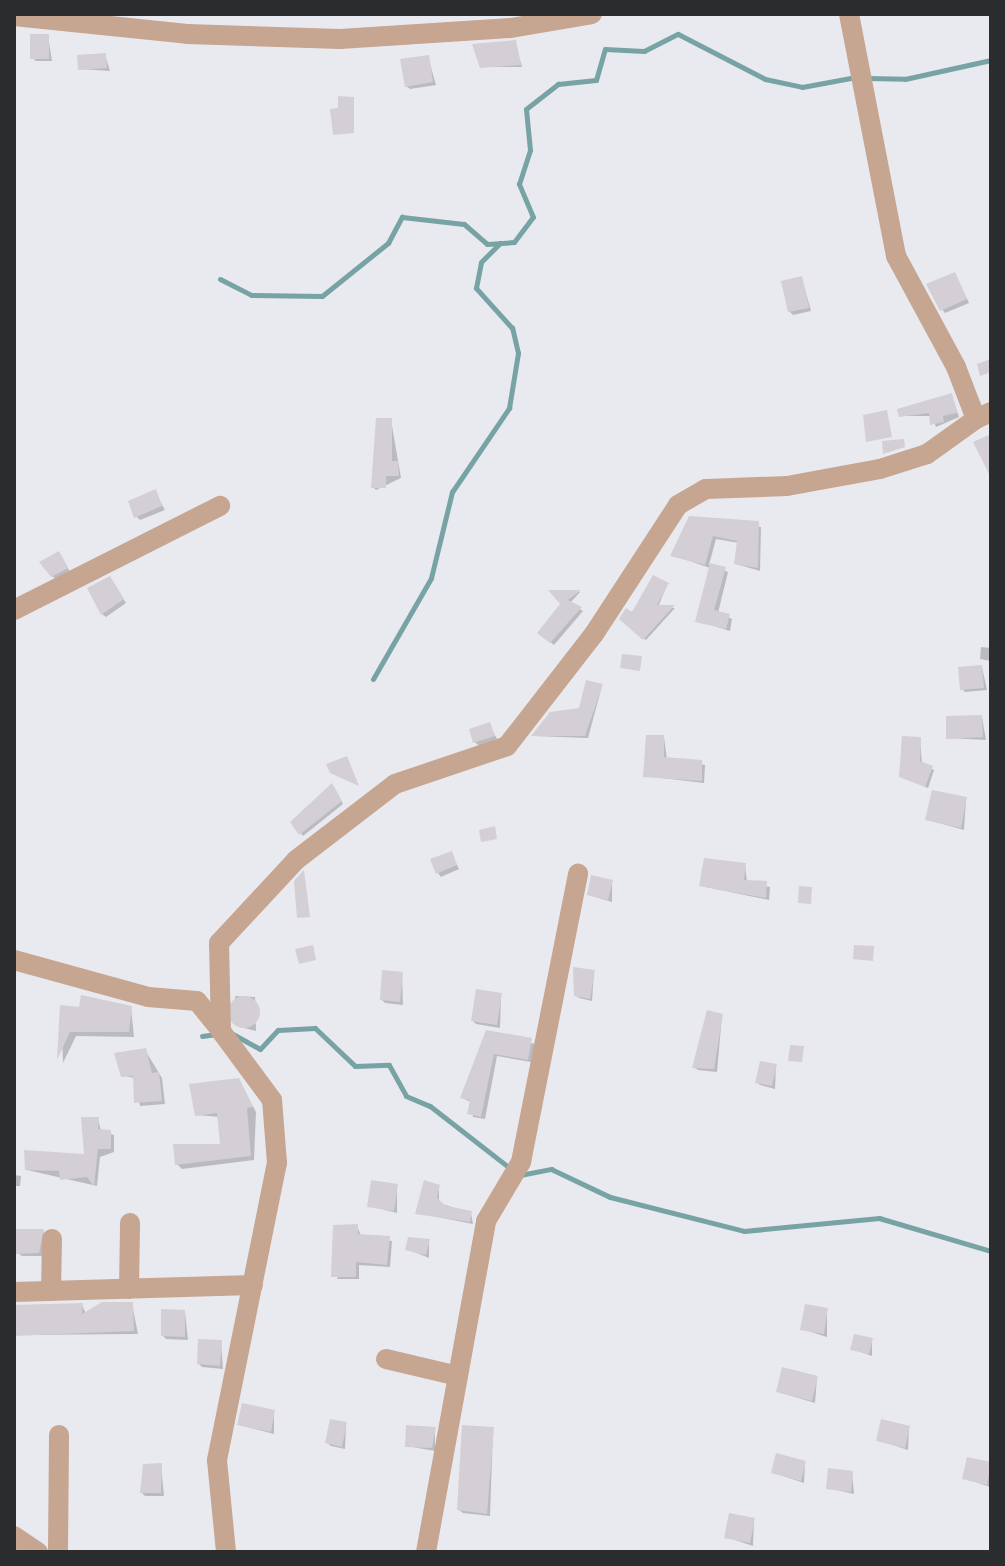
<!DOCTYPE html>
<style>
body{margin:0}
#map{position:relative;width:1005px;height:1566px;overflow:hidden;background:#e9eaf0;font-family:"Noto Sans",sans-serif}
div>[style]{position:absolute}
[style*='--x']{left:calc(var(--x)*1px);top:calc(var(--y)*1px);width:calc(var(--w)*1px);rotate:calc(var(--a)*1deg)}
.shadow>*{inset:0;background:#0003}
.stream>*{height:5px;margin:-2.5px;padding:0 2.5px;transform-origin:2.5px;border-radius:2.5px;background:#78a3a4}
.building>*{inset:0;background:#d3cfd4}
.round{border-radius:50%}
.minor>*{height:20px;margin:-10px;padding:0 10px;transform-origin:10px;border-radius:10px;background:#c6a591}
span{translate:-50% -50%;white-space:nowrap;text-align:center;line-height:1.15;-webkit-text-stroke:8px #f7f7fd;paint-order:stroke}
.frame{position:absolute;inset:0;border:16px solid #2b2c2e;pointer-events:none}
</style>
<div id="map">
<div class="shadow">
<i style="clip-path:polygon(48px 36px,52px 61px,36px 61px,32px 58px)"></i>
<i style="clip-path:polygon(515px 42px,522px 67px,481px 67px)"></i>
<i style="clip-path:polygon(105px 55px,110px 71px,80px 69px)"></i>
<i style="clip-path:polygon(428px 57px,436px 85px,410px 89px,406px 86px)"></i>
<i style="clip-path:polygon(955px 274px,969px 303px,945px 313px,942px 309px)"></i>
<i style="clip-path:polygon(802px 279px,811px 311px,793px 315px,789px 311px)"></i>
<i style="clip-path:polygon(952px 396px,959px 417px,936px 427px,932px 416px,901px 416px)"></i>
<i style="clip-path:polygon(391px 420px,401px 478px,376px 490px,373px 487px)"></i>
<i style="clip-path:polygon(155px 492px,165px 510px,140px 520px,136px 516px)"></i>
<i style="clip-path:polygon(690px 518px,761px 527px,760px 571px,736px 564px,739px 543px,716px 539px,709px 565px,728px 572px,718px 613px,732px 619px,730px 631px,698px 621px,710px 568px,672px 555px)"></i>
<i style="clip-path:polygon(62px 557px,70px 572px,56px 579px,52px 576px)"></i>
<i style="clip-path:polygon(113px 582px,126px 603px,106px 617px,102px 614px)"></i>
<i style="clip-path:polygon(667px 585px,658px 607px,675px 608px,646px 640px,622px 619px)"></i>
<i style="clip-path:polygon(552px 592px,580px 592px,570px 603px,583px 611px,554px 645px,540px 633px,563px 604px)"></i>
<i style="clip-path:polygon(981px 647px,991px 648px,991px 661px,980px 659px)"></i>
<i style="clip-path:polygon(982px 667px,987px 690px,965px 692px,962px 689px)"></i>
<i style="clip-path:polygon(602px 686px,588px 738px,534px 736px,551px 713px,581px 710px)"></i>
<i style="clip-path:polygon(982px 717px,986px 740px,948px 738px)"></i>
<i style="clip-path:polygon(489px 724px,497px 739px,479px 746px,475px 742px)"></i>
<i style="clip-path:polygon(664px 737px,667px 760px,705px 765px,704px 783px,645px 776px)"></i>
<i style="clip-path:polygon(920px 739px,922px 764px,934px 770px,928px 788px,901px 776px)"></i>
<i style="clip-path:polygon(334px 787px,343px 804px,303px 836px,293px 822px)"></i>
<i style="clip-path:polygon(966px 799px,964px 830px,928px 820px)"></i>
<i style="clip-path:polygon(451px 853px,459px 869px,441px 877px,438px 873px)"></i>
<i style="clip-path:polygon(745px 865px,747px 882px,770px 887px,769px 900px,701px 886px)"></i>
<i style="clip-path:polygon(612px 882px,612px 902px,589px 895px)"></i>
<i style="clip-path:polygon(594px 972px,592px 1001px,579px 998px,576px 995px)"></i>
<i style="clip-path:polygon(402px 974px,403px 1005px,385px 1003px,382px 1000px)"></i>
<i style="clip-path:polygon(501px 995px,500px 1028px,476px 1024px,473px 1021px)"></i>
<i style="clip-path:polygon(235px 996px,255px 997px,256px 1031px,236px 1026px)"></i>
<i style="clip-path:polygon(61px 1008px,131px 1008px,134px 1037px,76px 1036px,63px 1063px)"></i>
<i style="clip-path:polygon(722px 1016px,717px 1072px,698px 1070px,694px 1067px)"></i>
<i style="clip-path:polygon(487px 1032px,535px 1044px,531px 1062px,497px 1056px,485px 1119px,473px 1117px,471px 1102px,462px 1098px)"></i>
<i style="clip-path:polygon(145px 1050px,162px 1078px,165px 1104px,140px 1106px,135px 1078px,123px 1076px)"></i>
<i style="clip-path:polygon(776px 1066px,775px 1089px,760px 1085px,757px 1082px)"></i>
<i style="clip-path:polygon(239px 1080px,256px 1112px,254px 1160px,182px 1169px,177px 1164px,222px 1146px,220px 1117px,197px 1115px)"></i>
<i style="clip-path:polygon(98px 1119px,101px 1131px,114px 1135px,114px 1152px,100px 1157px,97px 1186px,27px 1170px,87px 1156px)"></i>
<i style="clip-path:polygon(14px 1175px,21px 1176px,20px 1186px,14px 1186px)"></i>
<i style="clip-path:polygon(397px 1186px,397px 1213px,370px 1206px)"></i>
<i style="clip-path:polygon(439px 1187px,439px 1203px,471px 1213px,473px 1224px,417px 1213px)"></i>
<i style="clip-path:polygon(357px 1226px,361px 1236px,392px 1241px,390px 1267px,359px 1265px,359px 1279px,337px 1279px)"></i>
<i style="clip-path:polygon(44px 1231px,42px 1256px,22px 1256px,18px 1253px)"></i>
<i style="clip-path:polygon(429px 1241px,429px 1258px,407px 1249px)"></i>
<i style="clip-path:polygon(132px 1304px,138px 1334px,15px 1335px,82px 1305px,86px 1314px)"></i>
<i style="clip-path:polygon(827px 1310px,827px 1337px,802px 1329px)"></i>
<i style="clip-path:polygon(185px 1312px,188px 1340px,166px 1339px,163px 1336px)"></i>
<i style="clip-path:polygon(872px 1340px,872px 1356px,852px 1349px)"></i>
<i style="clip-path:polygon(221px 1342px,223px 1369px,202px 1367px,199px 1364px)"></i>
<i style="clip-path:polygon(817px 1378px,815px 1403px,778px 1392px)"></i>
<i style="clip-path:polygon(274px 1411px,274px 1434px,239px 1425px)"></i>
<i style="clip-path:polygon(346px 1424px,345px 1449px,331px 1446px,327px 1443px)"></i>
<i style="clip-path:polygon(909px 1428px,908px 1450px,878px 1440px)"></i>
<i style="clip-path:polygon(435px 1429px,435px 1451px,407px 1446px)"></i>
<i style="clip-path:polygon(493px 1429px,490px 1516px,463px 1513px,459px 1510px)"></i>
<i style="clip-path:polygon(968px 1459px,991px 1464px,990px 1487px,964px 1478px)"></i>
<i style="clip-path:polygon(805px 1462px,804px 1483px,774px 1473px)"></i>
<i style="clip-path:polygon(161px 1465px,164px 1496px,145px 1496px,142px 1493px)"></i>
<i style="clip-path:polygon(852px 1473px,854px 1494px,828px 1488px)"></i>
<i style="clip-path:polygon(754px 1520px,753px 1546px,726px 1537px)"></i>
</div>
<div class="stream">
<i style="--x:866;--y:78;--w:39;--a:1"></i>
<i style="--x:905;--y:79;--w:88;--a:-12.5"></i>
<i style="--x:220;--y:279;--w:35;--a:27"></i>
<i style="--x:251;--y:295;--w:71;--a:0.8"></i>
<i style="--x:322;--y:296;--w:85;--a:-38.8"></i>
<i style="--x:388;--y:243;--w:30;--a:-62"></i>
<i style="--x:402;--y:217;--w:62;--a:6.4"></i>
<i style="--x:464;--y:224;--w:30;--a:41"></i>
<i style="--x:487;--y:244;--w:27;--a:-4"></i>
<i style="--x:514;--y:242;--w:31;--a:-53"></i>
<i style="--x:533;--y:217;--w:36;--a:-113"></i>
<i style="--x:519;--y:184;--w:36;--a:-72"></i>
<i style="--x:530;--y:150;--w:41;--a:-95.6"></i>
<i style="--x:526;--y:109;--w:41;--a:-38"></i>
<i style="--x:558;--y:84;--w:38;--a:-6"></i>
<i style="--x:596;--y:80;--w:32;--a:-74"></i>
<i style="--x:605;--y:49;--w:39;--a:3"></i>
<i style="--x:644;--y:51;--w:38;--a:-27"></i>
<i style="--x:678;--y:34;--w:98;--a:27.3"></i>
<i style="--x:765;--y:79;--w:38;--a:12"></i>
<i style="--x:802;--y:87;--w:55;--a:-10.5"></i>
<i style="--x:373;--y:679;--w:116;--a:-60.1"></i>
<i style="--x:431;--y:578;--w:89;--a:-76.3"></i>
<i style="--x:452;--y:492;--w:102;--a:-55.8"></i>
<i style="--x:509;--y:408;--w:56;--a:-80.7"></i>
<i style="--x:518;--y:353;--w:26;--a:-103"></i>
<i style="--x:512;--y:328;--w:54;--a:-132"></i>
<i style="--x:476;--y:288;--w:26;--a:-79"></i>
<i style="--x:481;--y:262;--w:27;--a:-45"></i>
<i style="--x:231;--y:1033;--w:33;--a:29"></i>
<i style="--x:260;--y:1049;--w:26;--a:-47"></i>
<i style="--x:278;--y:1030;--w:37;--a:-3"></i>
<i style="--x:315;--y:1028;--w:55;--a:43.5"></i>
<i style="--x:355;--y:1066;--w:34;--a:-2"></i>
<i style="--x:389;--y:1065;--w:35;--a:61"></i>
<i style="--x:406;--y:1096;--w:26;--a:23"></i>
<i style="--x:430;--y:1106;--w:103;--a:37.9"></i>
<i style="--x:202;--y:1036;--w:15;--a:-8"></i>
<i style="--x:520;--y:1175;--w:32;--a:-11"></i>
<i style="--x:551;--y:1169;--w:65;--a:25.4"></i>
<i style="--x:610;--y:1197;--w:138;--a:14.2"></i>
<i style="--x:744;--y:1231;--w:136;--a:-5.5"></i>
<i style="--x:879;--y:1218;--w:117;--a:16.4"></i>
</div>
<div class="building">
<i style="clip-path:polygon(30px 34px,49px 34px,49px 59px,30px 59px)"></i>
<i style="clip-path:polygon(516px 40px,521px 65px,480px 68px,472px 44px)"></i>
<i style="clip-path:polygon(106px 53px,107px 68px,78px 70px,77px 55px)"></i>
<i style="clip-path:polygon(429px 55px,433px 82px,405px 87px,400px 59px)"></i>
<i style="clip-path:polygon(338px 96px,354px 97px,354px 133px,333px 135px,330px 109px,338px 108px)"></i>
<i style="clip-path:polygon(955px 272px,967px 299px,940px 311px,926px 284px)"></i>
<i style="clip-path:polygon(802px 276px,809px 308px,788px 312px,781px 281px)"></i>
<i style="clip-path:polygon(991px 359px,991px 372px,980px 376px,977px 364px)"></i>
<i style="clip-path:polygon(952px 393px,957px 413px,943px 416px,944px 422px,930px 425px,929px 413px,899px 417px,897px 409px)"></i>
<i style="clip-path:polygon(887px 410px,892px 437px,866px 442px,863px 415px)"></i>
<i style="clip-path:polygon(376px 418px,392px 418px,392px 461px,398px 461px,399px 476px,386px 476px,386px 488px,371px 488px)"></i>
<i style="clip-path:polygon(991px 434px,991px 478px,973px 442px)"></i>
<i style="clip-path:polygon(904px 439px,905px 447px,883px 454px,882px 441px)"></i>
<i style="clip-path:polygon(156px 489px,162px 506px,134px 518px,128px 501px)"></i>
<i style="clip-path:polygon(689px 516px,759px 521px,758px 568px,734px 564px,737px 541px,713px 536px,705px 565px,670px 556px)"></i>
<i style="clip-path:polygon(59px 551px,68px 568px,51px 577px,39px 562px)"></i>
<i style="clip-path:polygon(710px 563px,726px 567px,714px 610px,730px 614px,726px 629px,695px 622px)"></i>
<i style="clip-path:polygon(653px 575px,669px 583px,657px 605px,675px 605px,643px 640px,619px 619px,626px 608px,632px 612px)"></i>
<i style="clip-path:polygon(110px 576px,124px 599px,101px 615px,87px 588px)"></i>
<i style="clip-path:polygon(548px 590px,581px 590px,568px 600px,582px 607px,550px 643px,537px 633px,560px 604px)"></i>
<i style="clip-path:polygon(622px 654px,642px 656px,640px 671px,620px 668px)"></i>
<i style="clip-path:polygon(982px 665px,984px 688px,960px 690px,958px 667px)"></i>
<i style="clip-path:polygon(586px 680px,603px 684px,585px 736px,531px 736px,550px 712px,579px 708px)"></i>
<i style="clip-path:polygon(982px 715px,983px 737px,946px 739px,946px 716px)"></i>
<i style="clip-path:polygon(490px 722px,495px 736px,473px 743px,469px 729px)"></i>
<i style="clip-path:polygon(646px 735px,664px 735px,664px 757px,702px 760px,702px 781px,643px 777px)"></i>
<i style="clip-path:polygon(902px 736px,921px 737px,920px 761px,933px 766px,925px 787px,899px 777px)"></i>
<i style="clip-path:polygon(347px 756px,359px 786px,330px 773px,326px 764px)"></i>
<i style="clip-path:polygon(332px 783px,342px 801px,299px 835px,290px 822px)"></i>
<i style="clip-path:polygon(932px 790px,967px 797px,961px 828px,925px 820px)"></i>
<i style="clip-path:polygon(495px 826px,497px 839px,481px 842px,479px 830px)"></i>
<i style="clip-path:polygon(452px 851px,457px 865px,436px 874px,430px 859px)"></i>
<i style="clip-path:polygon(704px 858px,746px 863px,744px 880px,767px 881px,766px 898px,699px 886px)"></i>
<i style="clip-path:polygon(304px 870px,310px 917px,297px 918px,294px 881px)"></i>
<i style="clip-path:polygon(591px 875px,613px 880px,608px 900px,587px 895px)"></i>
<i style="clip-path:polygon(799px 886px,812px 887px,811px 904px,798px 903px)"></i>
<i style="clip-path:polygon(313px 945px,316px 960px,299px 964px,295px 949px)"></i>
<i style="clip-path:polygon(854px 945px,874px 946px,873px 961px,853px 959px)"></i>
<i style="clip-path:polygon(573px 967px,595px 970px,590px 999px,574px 996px)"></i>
<i style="clip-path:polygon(382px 970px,403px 972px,400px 1002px,380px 1000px)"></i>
<i style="clip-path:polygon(476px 989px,502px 993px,497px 1025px,471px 1021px)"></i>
<i style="clip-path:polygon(81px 995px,132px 1006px,129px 1032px,70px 1032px,57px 1060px,60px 1005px,79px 1007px)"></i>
<i class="round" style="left:228px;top:996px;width:32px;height:32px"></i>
<i style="clip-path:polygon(707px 1010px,723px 1014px,714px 1069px,692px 1068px)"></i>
<i style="clip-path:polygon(486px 1030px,532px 1038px,528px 1060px,494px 1054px,481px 1117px,467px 1114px,470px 1100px,460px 1098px)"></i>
<i style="clip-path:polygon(790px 1045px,804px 1046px,802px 1062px,788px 1061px)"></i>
<i style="clip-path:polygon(146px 1048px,152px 1073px,159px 1072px,162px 1101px,134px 1103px,133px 1076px,121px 1077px,114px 1053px)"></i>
<i style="clip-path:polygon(760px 1061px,777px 1064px,772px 1086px,755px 1083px)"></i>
<i style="clip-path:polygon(239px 1078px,253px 1107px,247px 1108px,251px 1156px,175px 1165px,173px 1144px,220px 1144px,217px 1113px,195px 1116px,189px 1084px)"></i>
<i style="clip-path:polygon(81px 1117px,99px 1117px,98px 1129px,111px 1130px,111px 1149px,98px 1149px,94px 1186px,87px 1177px,60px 1180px,59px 1171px,25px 1170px,24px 1150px,84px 1154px)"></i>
<i style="clip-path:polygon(371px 1180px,398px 1184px,394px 1211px,367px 1207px)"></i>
<i style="clip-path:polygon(424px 1180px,440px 1185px,437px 1198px,446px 1206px,472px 1211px,470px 1222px,415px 1214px)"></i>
<i style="clip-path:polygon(358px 1224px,358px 1234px,390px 1236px,387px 1265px,356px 1262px,356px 1277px,331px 1277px,333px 1225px)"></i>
<i style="clip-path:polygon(14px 1229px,44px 1229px,39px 1253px,16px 1254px)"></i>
<i style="clip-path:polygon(408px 1237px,430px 1239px,426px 1255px,405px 1250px)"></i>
<i style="clip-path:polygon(102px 1302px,133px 1302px,134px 1331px,14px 1336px,14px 1305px,83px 1303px,82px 1314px)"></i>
<i style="clip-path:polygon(805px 1304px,828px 1308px,824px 1334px,800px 1330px)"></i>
<i style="clip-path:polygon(161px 1309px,185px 1310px,185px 1337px,161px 1336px)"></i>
<i style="clip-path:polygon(854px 1334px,873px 1338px,869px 1354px,850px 1350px)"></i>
<i style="clip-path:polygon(198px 1339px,222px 1340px,220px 1366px,197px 1364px)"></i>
<i style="clip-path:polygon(782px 1367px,818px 1376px,812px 1401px,776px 1392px)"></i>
<i style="clip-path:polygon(242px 1403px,275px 1410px,271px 1432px,237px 1425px)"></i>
<i style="clip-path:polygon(330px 1419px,347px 1422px,342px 1447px,325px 1443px)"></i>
<i style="clip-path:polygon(881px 1419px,910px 1426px,905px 1448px,876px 1441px)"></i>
<i style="clip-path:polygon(406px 1425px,436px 1427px,432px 1448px,405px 1447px)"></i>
<i style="clip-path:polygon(462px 1425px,494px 1427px,487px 1514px,457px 1510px)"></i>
<i style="clip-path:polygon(776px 1453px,806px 1461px,801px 1481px,771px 1473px)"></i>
<i style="clip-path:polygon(967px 1457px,991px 1462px,987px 1485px,962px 1479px)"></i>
<i style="clip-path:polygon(162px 1463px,161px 1493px,140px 1493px,143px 1464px)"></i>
<i style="clip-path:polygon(828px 1468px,853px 1471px,851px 1492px,826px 1489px)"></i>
<i style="clip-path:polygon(729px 1513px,755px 1518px,750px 1543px,724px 1538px)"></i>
</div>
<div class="minor">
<i style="--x:849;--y:14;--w:247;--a:79"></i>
<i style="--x:896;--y:256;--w:126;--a:61.6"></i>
<i style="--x:956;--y:367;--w:56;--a:69"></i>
<i style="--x:976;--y:419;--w:17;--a:-25"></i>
<i style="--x:14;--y:16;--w:174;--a:5.9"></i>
<i style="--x:187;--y:34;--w:153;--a:1.9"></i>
<i style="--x:340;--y:39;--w:171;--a:-3.7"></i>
<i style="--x:511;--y:28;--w:82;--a:-9.8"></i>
<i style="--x:14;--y:610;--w:231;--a:-26.8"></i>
<i style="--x:14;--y:960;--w:139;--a:15.4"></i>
<i style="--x:148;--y:997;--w:49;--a:4.7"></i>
<i style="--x:197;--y:1001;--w:38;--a:51"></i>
<i style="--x:129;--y:1289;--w:66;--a:-89.1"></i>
<i style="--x:51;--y:1291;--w:52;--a:-88.9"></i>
<i style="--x:14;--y:1292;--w:239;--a:-1.7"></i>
<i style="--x:386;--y:1359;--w:74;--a:13.3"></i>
<i style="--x:14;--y:1536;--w:29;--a:34"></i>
<i style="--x:58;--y:1552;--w:117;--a:-89.5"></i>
<i style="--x:226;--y:1552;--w:92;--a:-95.6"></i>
<i style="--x:217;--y:1460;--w:303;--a:-78.6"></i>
<i style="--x:277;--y:1163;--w:63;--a:-94.5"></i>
<i style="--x:272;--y:1100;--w:86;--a:-126.5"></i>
<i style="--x:221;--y:1031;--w:88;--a:-91.3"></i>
<i style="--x:219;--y:943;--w:113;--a:-47.1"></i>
<i style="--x:296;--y:860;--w:125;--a:-37.5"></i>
<i style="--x:395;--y:784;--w:118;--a:-18.7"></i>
<i style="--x:507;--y:746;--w:142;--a:-52.2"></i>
<i style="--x:594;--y:634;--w:154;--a:-56.9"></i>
<i style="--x:678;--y:505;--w:32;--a:-30"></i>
<i style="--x:706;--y:489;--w:81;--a:-2.1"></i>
<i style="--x:787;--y:486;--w:95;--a:-10.4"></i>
<i style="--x:880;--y:469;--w:49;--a:-17.7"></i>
<i style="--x:927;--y:454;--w:60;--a:-35.5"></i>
<i style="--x:426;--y:1552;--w:336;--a:-79.7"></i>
<i style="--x:486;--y:1221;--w:69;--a:-59.3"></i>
<i style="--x:521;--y:1162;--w:294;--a:-78.8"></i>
</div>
<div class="frame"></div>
</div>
